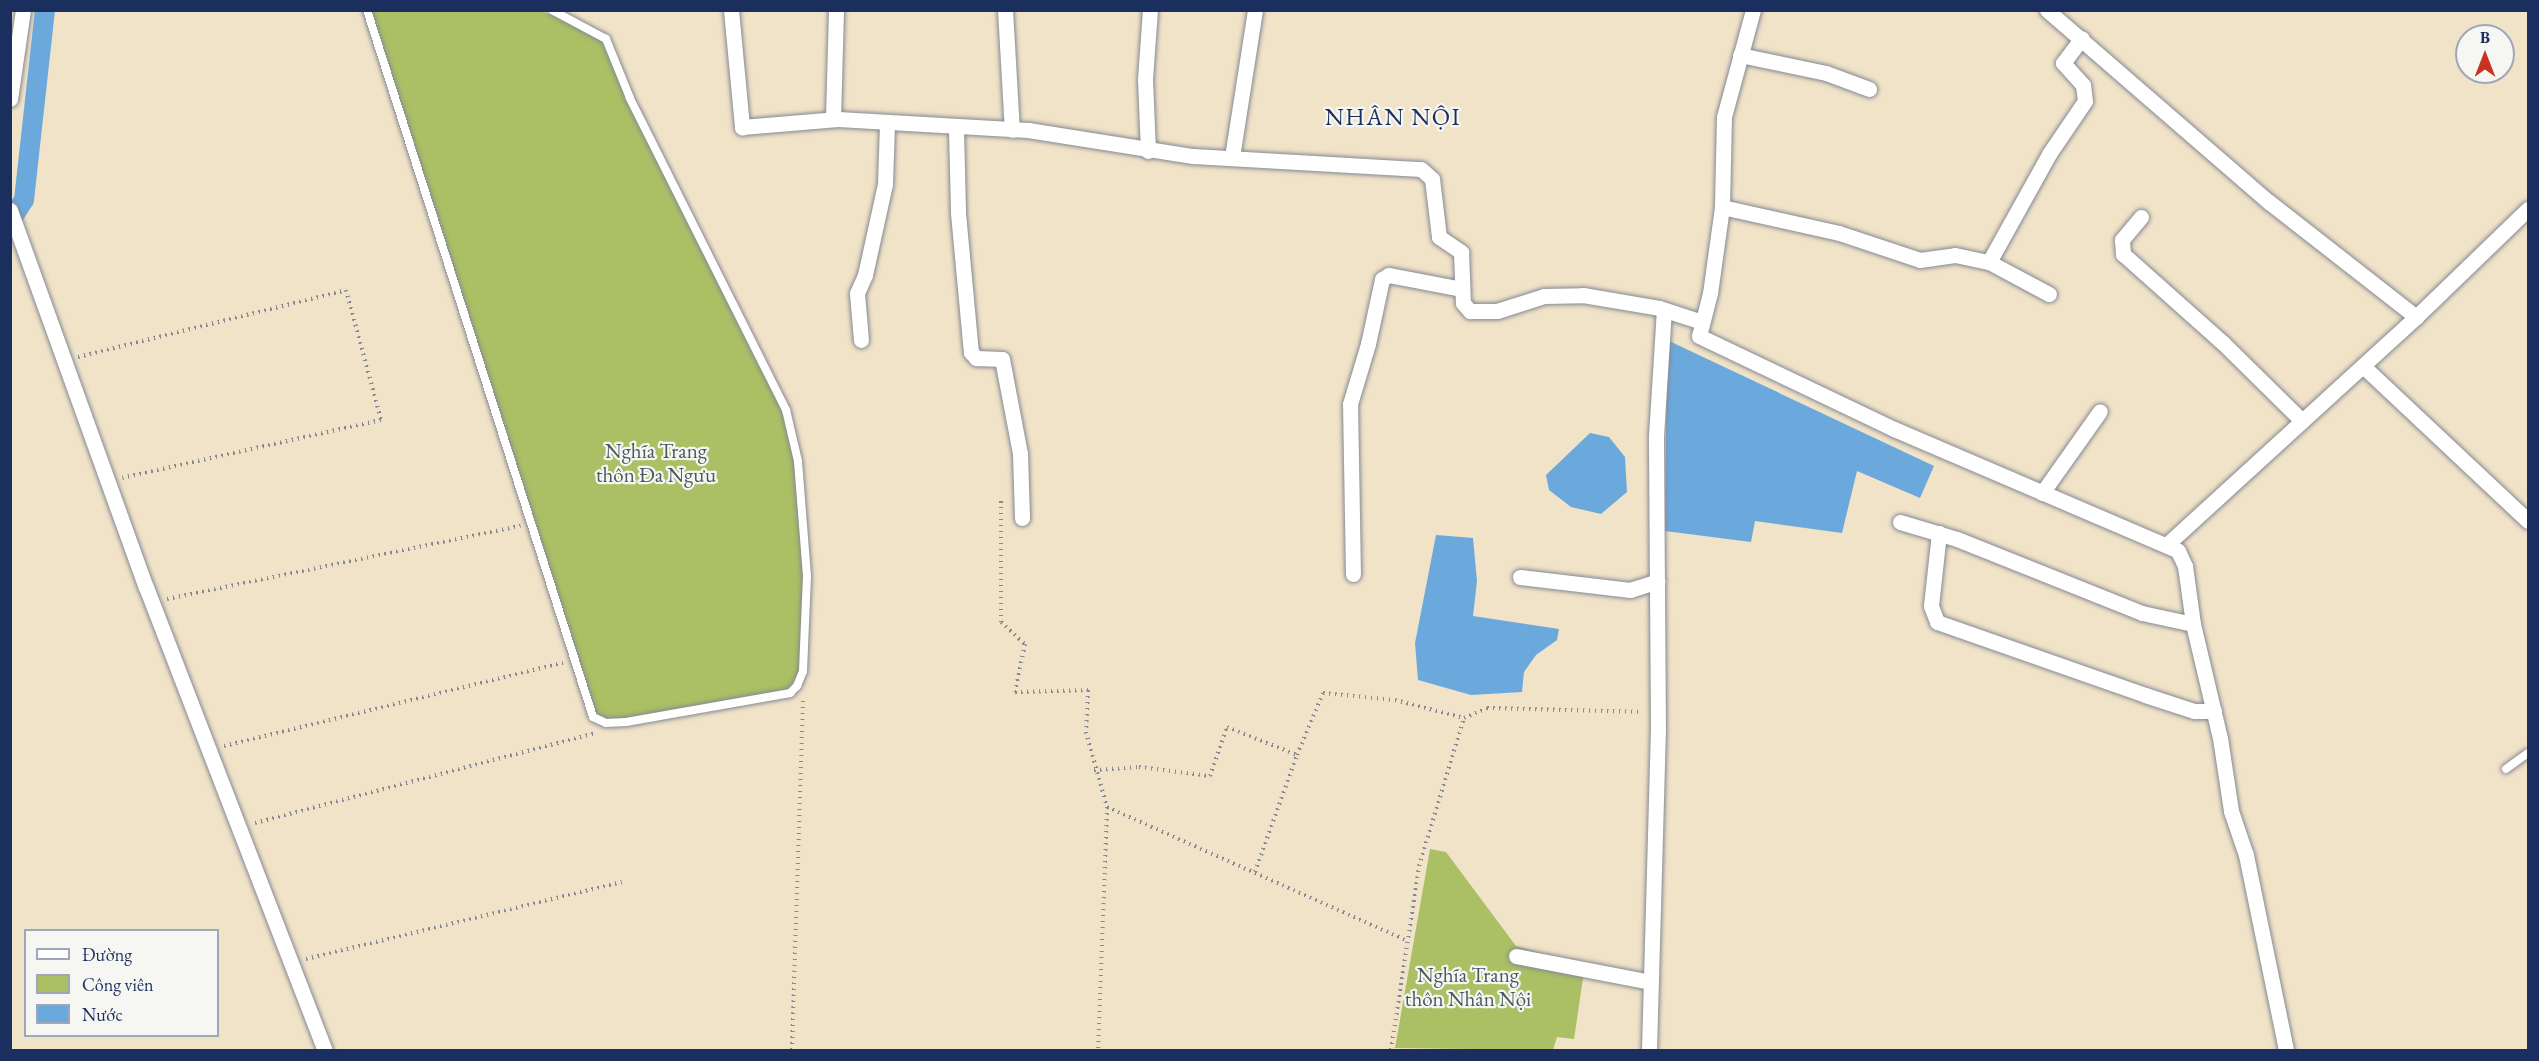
<!DOCTYPE html>
<meta charset="utf-8">
<style>
body{margin:0}
#map{position:relative;width:2539px;height:1061px;overflow:hidden;background:#f1e3c8;font-family:"EB Garamond",serif}
div>[style]{position:absolute}
[style*='--x']{left:calc(var(--x)*1px);top:calc(var(--y)*1px);width:calc(var(--w)*1px);rotate:calc(var(--a)*1deg)}
.green>*{inset:0;background:#abbf64}
.water>*{inset:0;background:#6ba9dd}
.canal>*{height:20px;margin:-10px;padding:0 10px;transform-origin:10px;border-radius:10px;background:#6ba9dd}
.path>*{height:4px;margin-top:-2px;transform-origin:0;background:repeating-linear-gradient(90deg,#868993 0 1.5px,transparent 0 6px)}
.roads{filter:drop-shadow(0 0 2px #868993) drop-shadow(0 0 2px #868993)}
.lane>*{height:8px;margin:-4px;padding:0 4px;transform-origin:4px;border-radius:4px;background:#fff}
.street>*{height:15px;margin:-7.5px;padding:0 7.5px;transform-origin:7.5px;border-radius:7.5px;background:#fff}
span{translate:-50% -50%;white-space:nowrap;text-align:center;line-height:1.15;-webkit-text-stroke:4.5px #f6f6f2;paint-order:stroke}
.park-label{font-size:21px;color:#465a60}
.quarter-label{font-size:24px;color:#1b2f5e;letter-spacing:1.5px}
.frame{position:absolute;inset:0;border:12px solid #1b2f5e;pointer-events:none}
.legend{position:absolute;left:24px;top:929px;width:195px;height:108px;box-sizing:border-box;background:#f6f6f2;border:2px solid #9ea6b7;margin:0;padding:8px 10px;list-style:none;font-size:18px;color:#1b2f5e}
.legend li{display:flex;align-items:center;gap:12px;height:30px}
.legend b{width:30px;border:2px solid #9ea6b7}
.north{position:absolute;left:2455px;top:24px;width:60px;height:60px;box-sizing:border-box;background:#f6f6f2;border:2px solid #9ea6b7;border-radius:50%;rotate:0deg;font-size:16px;font-weight:700;line-height:24px;text-align:center;color:#1b2f5e}
.north::after{content:'';display:block;margin:auto;width:21px;height:27px;background:#c8321e;clip-path:polygon(50% 0,100% 100%,50% 72%,0 100%)}
</style>
<div id="map">
<div class="green">
<i style="clip-path:polygon(370px 11px,542px 11px,606px 39px,630px 98px,786px 410px,798px 461px,807px 576px,803px 671px,790px 693px,614px 724px,593px 717px)"></i>
<i style="clip-path:polygon(1430px 849px,1446px 852px,1516px 946px,1585px 965px,1574px 1039px,1557px 1037px,1553px 1050px,1395px 1048px)"></i>
</div>
<div class="water">
<i style="clip-path:polygon(1667px 340px,1934px 466px,1920px 498px,1857px 471px,1842px 533px,1755px 521px,1751px 542px,1665px 531px)"></i>
<i style="clip-path:polygon(1590px 433px,1609px 437px,1625px 457px,1627px 492px,1601px 514px,1571px 507px,1549px 490px,1546px 475px)"></i>
<i style="clip-path:polygon(1436px 535px,1473px 538px,1477px 581px,1473px 616px,1559px 629px,1557px 640px,1536px 655px,1524px 672px,1522px 692px,1471px 695px,1418px 680px,1415px 643px)"></i>
</div>
<div class="canal">
<i style="--x:10;--y:222;--w:26;--a:-58"></i>
<i style="--x:24;--y:200;--w:191;--a:-83.7"></i>
</div>
<div class="path">
<i style="--x:78;--y:357;--w:276;--a:-14"></i>
<i style="--x:346;--y:290;--w:135;--a:74.9"></i>
<i style="--x:381;--y:420;--w:265;--a:167.4"></i>
<i style="--x:1001;--y:501;--w:121;--a:90"></i>
<i style="--x:1001;--y:622;--w:33;--a:43"></i>
<i style="--x:1025;--y:644;--w:49;--a:101.8"></i>
<i style="--x:1015;--y:692;--w:73;--a:-1.6"></i>
<i style="--x:1088;--y:690;--w:42;--a:92.7"></i>
<i style="--x:1086;--y:732;--w:78;--a:74.4"></i>
<i style="--x:1107;--y:807;--w:243;--a:92.1"></i>
<i style="--x:167;--y:599;--w:361;--a:-11.7"></i>
<i style="--x:224;--y:746;--w:349;--a:-13.8"></i>
<i style="--x:1094;--y:770;--w:45;--a:-3.8"></i>
<i style="--x:1139;--y:767;--w:72;--a:7.2"></i>
<i style="--x:1210;--y:776;--w:52;--a:-70.9"></i>
<i style="--x:1227;--y:727;--w:75;--a:21.8"></i>
<i style="--x:1297;--y:755;--w:67;--a:-67.2"></i>
<i style="--x:1323;--y:693;--w:72;--a:5.6"></i>
<i style="--x:1395;--y:700;--w:71;--a:14.6"></i>
<i style="--x:1107;--y:807;--w:327;--a:24"></i>
<i style="--x:255;--y:823;--w:352;--a:-14.8"></i>
<i style="--x:1255;--y:872;--w:124;--a:-70.3"></i>
<i style="--x:306;--y:959;--w:325;--a:-13.7"></i>
<i style="--x:792;--y:1050;--w:353;--a:-88.2"></i>
<i style="--x:1391;--y:1050;--w:186;--a:-81.3"></i>
<i style="--x:1419;--y:866;--w:155;--a:-73.1"></i>
<i style="--x:1464;--y:718;--w:25;--a:-23"></i>
<i style="--x:1487;--y:708;--w:155;--a:1.5"></i>
</div>
<div class="roads">
<div class="lane">
<i style="--x:367;--y:10;--w:742;--a:72.27"></i>
<i style="--x:593;--y:717;--w:14;--a:25"></i>
<i style="--x:606;--y:723;--w:20;--a:-3"></i>
<i style="--x:626;--y:722;--w:167;--a:-10"></i>
<i style="--x:790;--y:693;--w:10;--a:-45"></i>
<i style="--x:797;--y:686;--w:16;--a:-68"></i>
<i style="--x:803;--y:671;--w:95;--a:-87.6"></i>
<i style="--x:807;--y:576;--w:115;--a:-94.5"></i>
<i style="--x:798;--y:461;--w:52;--a:-103.2"></i>
<i style="--x:786;--y:410;--w:349;--a:-116.6"></i>
<i style="--x:630;--y:98;--w:64;--a:-112.1"></i>
<i style="--x:606;--y:39;--w:61;--a:-151.8"></i>
<i style="--x:2506;--y:769;--w:27;--a:-36"></i>
</div>
<div class="street">
<i style="--x:731;--y:10;--w:118;--a:84.6"></i>
<i style="--x:742;--y:127;--w:96;--a:-4.8"></i>
<i style="--x:838;--y:119;--w:190;--a:3.3"></i>
<i style="--x:1028;--y:130;--w:167;--a:9"></i>
<i style="--x:1193;--y:156;--w:228;--a:3.3"></i>
<i style="--x:1421;--y:169;--w:15;--a:42"></i>
<i style="--x:1432;--y:179;--w:58;--a:83.1"></i>
<i style="--x:1439;--y:237;--w:27;--a:34"></i>
<i style="--x:1461;--y:252;--w:51;--a:87.8"></i>
<i style="--x:1463;--y:303;--w:11;--a:49"></i>
<i style="--x:1470;--y:311;--w:27;--a:0"></i>
<i style="--x:1497;--y:311;--w:49;--a:-17.7"></i>
<i style="--x:1544;--y:296;--w:39;--a:-1"></i>
<i style="--x:1583;--y:295;--w:77;--a:9.7"></i>
<i style="--x:1659;--y:308;--w:45;--a:18"></i>
<i style="--x:1005;--y:10;--w:120;--a:86.7"></i>
<i style="--x:1753;--y:10;--w:111;--a:105.2"></i>
<i style="--x:1724;--y:117;--w:90;--a:91.3"></i>
<i style="--x:1722;--y:207;--w:87;--a:97.9"></i>
<i style="--x:1710;--y:293;--w:44;--a:104.3"></i>
<i style="--x:1699;--y:336;--w:216;--a:25.5"></i>
<i style="--x:1894;--y:429;--w:309;--a:23.2"></i>
<i style="--x:2178;--y:551;--w:17;--a:65"></i>
<i style="--x:2185;--y:566;--w:59;--a:82.1"></i>
<i style="--x:2193;--y:624;--w:117;--a:76.7"></i>
<i style="--x:2220;--y:738;--w:74;--a:81.4"></i>
<i style="--x:2231;--y:811;--w:46;--a:71.2"></i>
<i style="--x:2246;--y:855;--w:199;--a:78.4"></i>
<i style="--x:2047;--y:10;--w:294;--a:40.9"></i>
<i style="--x:2269;--y:202;--w:187;--a:38"></i>
<i style="--x:2416;--y:317;--w:337;--a:137.6"></i>
<i style="--x:1740;--y:55;--w:88;--a:11.8"></i>
<i style="--x:1826;--y:73;--w:46;--a:20.4"></i>
<i style="--x:10;--y:99;--w:90;--a:-81.7"></i>
<i style="--x:833;--y:118;--w:108;--a:-88.4"></i>
<i style="--x:956;--y:129;--w:84;--a:88.6"></i>
<i style="--x:958;--y:213;--w:140;--a:84.7"></i>
<i style="--x:971;--y:352;--w:8;--a:50"></i>
<i style="--x:976;--y:358;--w:26;--a:2"></i>
<i style="--x:1002;--y:359;--w:96;--a:79.2"></i>
<i style="--x:1020;--y:453;--w:65;--a:88.2"></i>
<i style="--x:1148;--y:151;--w:72;--a:-92.4"></i>
<i style="--x:1145;--y:79;--w:69;--a:-85.9"></i>
<i style="--x:1232;--y:157;--w:149;--a:-81.1"></i>
<i style="--x:1722;--y:207;--w:120;--a:12.5"></i>
<i style="--x:1839;--y:233;--w:85;--a:18.4"></i>
<i style="--x:1920;--y:260;--w:35;--a:-8"></i>
<i style="--x:1955;--y:255;--w:35;--a:12"></i>
<i style="--x:1989;--y:262;--w:68;--a:28.1"></i>
<i style="--x:10;--y:210;--w:401;--a:70.2"></i>
<i style="--x:146;--y:587;--w:496;--a:68.9"></i>
<i style="--x:2141;--y:217;--w:30;--a:130"></i>
<i style="--x:2122;--y:240;--w:14;--a:86"></i>
<i style="--x:2123;--y:254;--w:134;--a:41.7"></i>
<i style="--x:2223;--y:343;--w:111;--a:44.6"></i>
<i style="--x:1989;--y:262;--w:124;--a:-60.9"></i>
<i style="--x:2049;--y:154;--w:64;--a:-55.8"></i>
<i style="--x:2085;--y:101;--w:16;--a:-97"></i>
<i style="--x:2083;--y:85;--w:30;--a:-132"></i>
<i style="--x:2063;--y:63;--w:31;--a:-53"></i>
<i style="--x:2416;--y:317;--w:156;--a:-44"></i>
<i style="--x:861;--y:340;--w:47;--a:-94.9"></i>
<i style="--x:857;--y:293;--w:20;--a:-66"></i>
<i style="--x:865;--y:275;--w:93;--a:-77.6"></i>
<i style="--x:885;--y:184;--w:61;--a:-88.1"></i>
<i style="--x:2364;--y:367;--w:225;--a:43.2"></i>
<i style="--x:2042;--y:493;--w:100;--a:-54.7"></i>
<i style="--x:1900;--y:522;--w:59;--a:16.6"></i>
<i style="--x:1957;--y:539;--w:199;--a:21.8"></i>
<i style="--x:2142;--y:613;--w:52;--a:12.2"></i>
<i style="--x:1939;--y:533;--w:73;--a:96.3"></i>
<i style="--x:1931;--y:606;--w:17;--a:69"></i>
<i style="--x:1937;--y:622;--w:220;--a:19.3"></i>
<i style="--x:2145;--y:695;--w:52;--a:18.1"></i>
<i style="--x:2194;--y:711;--w:20;--a:0"></i>
<i style="--x:1353;--y:574;--w:170;--a:-91"></i>
<i style="--x:1350;--y:404;--w:63;--a:-73.3"></i>
<i style="--x:1368;--y:344;--w:66;--a:-77.8"></i>
<i style="--x:1382;--y:279;--w:8;--a:-30"></i>
<i style="--x:1389;--y:275;--w:74;--a:10.9"></i>
<i style="--x:1520;--y:577;--w:111;--a:6.7"></i>
<i style="--x:1630;--y:590;--w:29;--a:-18"></i>
<i style="--x:1516;--y:956;--w:137;--a:10.9"></i>
<i style="--x:1649;--y:1050;--w:319;--a:-88.4"></i>
<i style="--x:1658;--y:731;--w:295;--a:-90.4"></i>
<i style="--x:1656;--y:436;--w:126;--a:-86.4"></i>
</div>
</div>
<div class="park-label">
<span style="left:656px;top:463px">Nghĩa Trang<br>thôn Đa Ngưu</span>
<span style="left:1468px;top:987px">Nghĩa Trang<br>thôn Nhân Nội</span>
</div>
<div class="quarter-label">
<span style="left:1393px;top:117px">NHÂN NỘI</span>
</div>
<div class="frame"></div>
<ul class="legend">
<li><b style="height:8px;background:#fff"></b>Đường</li>
<li><b style="height:16px;background:#abbf64"></b>Công viên</li>
<li><b style="height:16px;background:#6ba9dd"></b>Nước</li>
</ul>
<div class="north">B</div>
</div>
